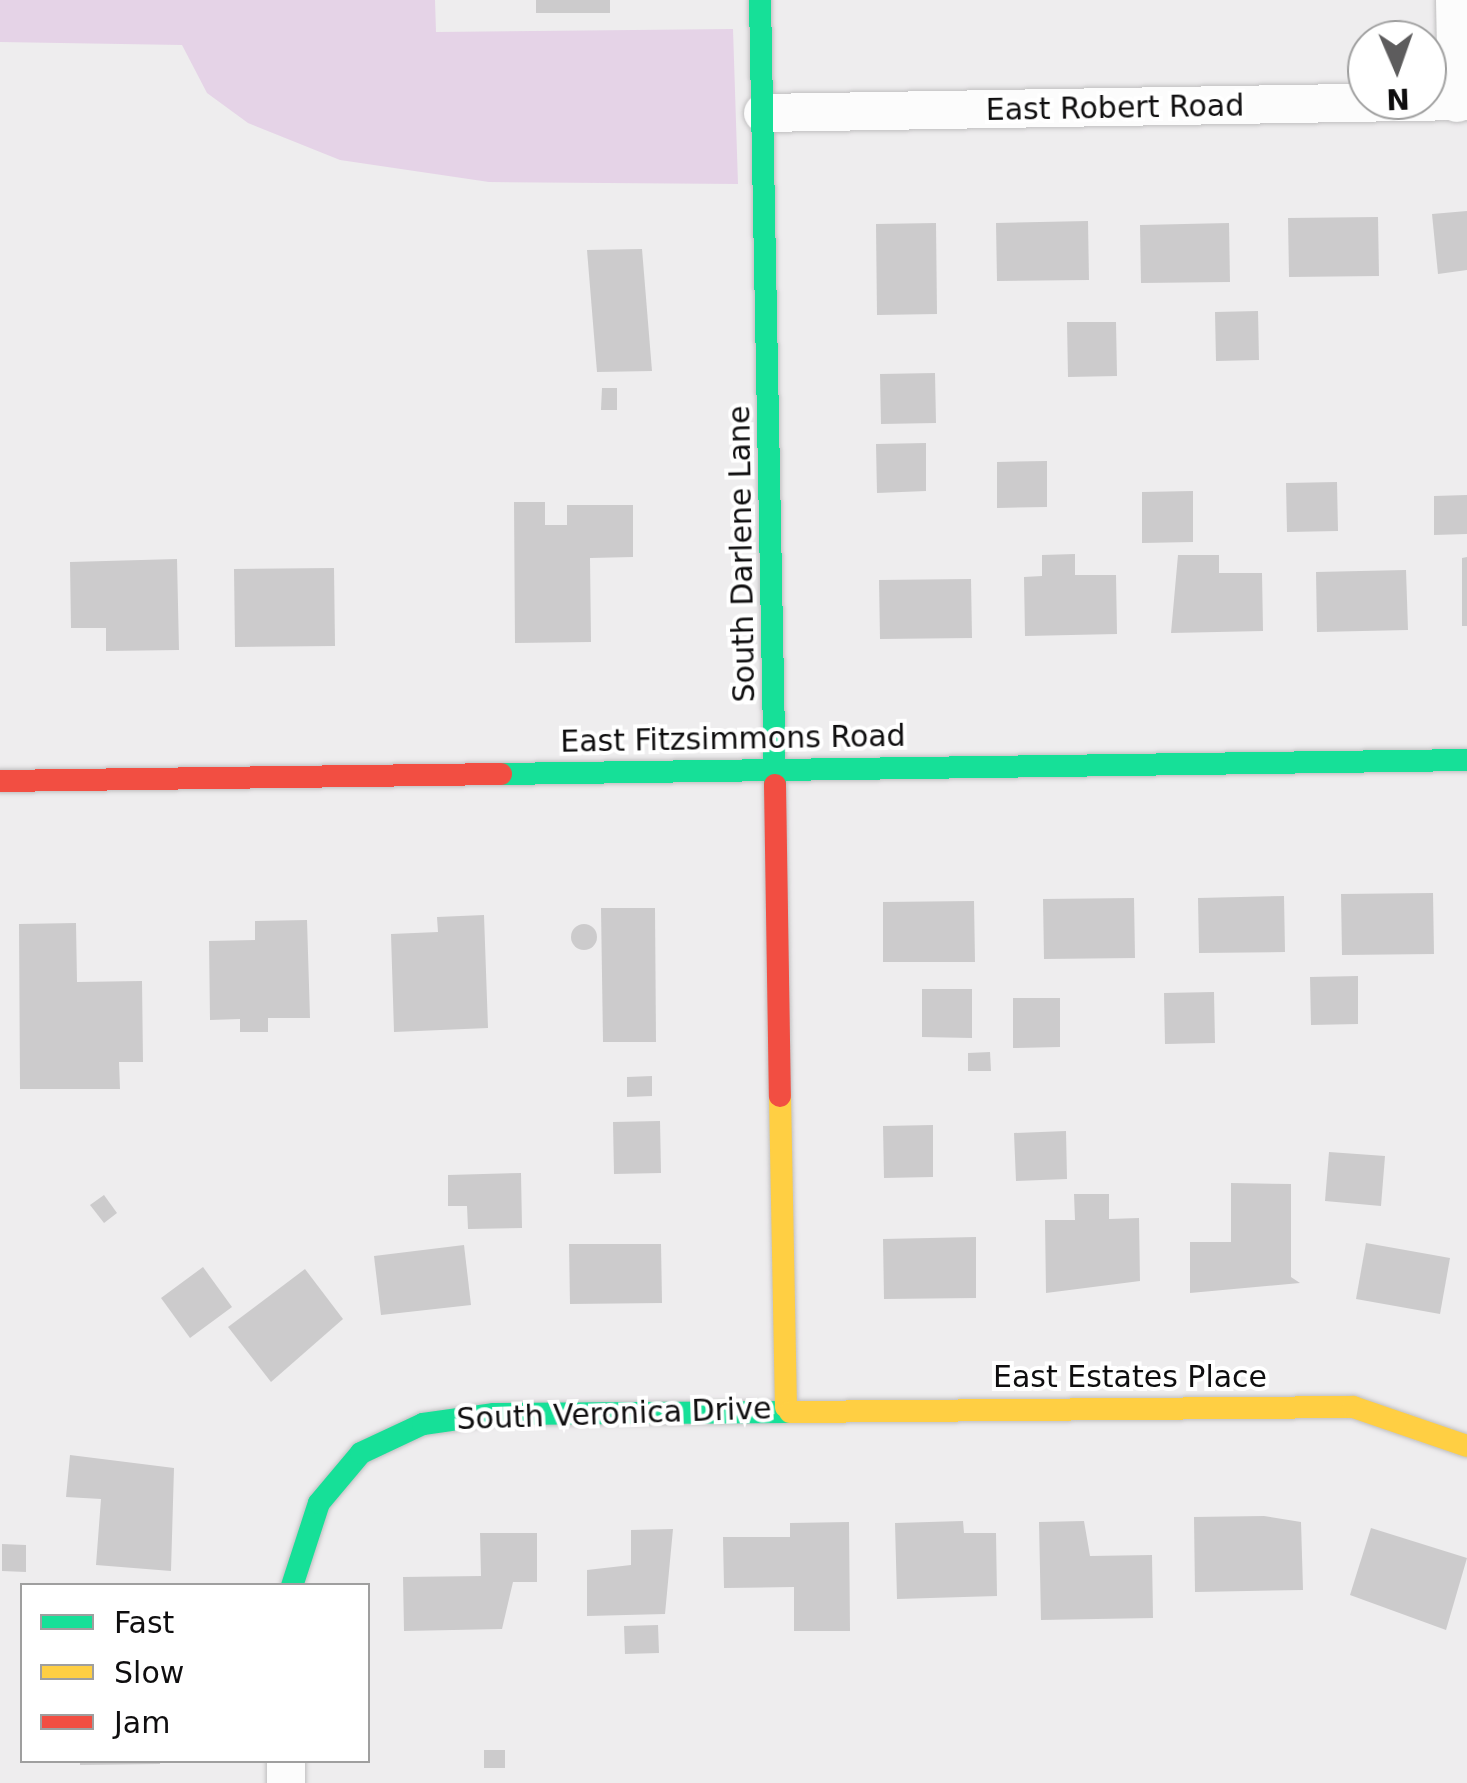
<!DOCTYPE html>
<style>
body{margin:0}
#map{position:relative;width:1467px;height:1783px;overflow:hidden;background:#eeedee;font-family:"DejaVu Sans",sans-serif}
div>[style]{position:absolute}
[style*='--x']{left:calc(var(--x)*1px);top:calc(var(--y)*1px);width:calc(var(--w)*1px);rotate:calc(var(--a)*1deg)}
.green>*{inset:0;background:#e5d3e7}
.building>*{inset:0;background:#cccbcc}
.round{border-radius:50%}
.roads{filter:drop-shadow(0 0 2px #c0bfc0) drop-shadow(0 0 2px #c0bfc0)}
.street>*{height:38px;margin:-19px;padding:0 19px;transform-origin:19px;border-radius:19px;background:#fcfcfc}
.fast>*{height:22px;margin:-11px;padding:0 11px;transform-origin:11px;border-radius:11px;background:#16e098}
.slow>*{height:22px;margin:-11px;padding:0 11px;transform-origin:11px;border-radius:11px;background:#ffcf43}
.jam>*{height:22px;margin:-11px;padding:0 11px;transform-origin:11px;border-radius:11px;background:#f24e42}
span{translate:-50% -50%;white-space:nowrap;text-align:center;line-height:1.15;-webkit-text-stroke:8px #fff;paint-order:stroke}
.street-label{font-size:30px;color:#0f0e0f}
.legend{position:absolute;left:20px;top:1583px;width:350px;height:180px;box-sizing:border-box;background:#fff;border:2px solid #9f9f9f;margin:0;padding:12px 18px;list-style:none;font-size:30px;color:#0f0e0f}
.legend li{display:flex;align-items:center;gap:20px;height:50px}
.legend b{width:50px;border:2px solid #9f9f9f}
.north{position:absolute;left:1347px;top:20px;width:100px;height:100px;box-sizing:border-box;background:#fff;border:2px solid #9f9f9f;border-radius:50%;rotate:178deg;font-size:28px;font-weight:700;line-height:40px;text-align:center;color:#0f0e0f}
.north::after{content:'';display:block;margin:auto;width:35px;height:45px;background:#5d5c5d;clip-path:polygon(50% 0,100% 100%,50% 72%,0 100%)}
</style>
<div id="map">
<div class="green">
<i style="clip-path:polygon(0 0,435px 0,436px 32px,733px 29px,738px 184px,489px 182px,340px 160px,248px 123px,207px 93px,182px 45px,0 42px)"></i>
</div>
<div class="building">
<i style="clip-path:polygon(536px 0,610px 0,610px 13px,536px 13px)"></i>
<i style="clip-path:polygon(1467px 211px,1467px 270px,1438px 274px,1432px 214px)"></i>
<i style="clip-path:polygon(1378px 217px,1379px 276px,1289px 277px,1288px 218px)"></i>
<i style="clip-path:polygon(1088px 221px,1089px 280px,997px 281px,996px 223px)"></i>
<i style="clip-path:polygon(936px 223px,937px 314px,877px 315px,876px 224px)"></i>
<i style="clip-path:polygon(1229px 223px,1230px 282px,1141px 283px,1140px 225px)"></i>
<i style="clip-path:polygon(642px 249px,652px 371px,597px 372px,587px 250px)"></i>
<i style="clip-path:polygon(1258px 311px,1259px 360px,1216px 361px,1215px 312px)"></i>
<i style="clip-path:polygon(1067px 322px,1116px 322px,1117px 376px,1068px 377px)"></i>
<i style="clip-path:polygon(935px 373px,936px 423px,881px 424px,880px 374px)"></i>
<i style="clip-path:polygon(602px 388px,617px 388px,617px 410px,601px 410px)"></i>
<i style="clip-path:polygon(926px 443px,926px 491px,877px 493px,876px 444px)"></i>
<i style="clip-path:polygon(1047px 461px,1047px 507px,997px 508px,997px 462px)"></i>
<i style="clip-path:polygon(1337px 482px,1338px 531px,1287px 532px,1286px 483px)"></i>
<i style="clip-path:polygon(1193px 491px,1193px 542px,1142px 543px,1142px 492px)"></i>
<i style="clip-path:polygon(1467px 495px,1467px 534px,1434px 535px,1434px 496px)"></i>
<i style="clip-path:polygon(514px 502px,545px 502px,545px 525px,567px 525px,567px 505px,633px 505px,633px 557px,590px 558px,591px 642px,515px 643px)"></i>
<i style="clip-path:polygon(1075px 554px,1075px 575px,1116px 575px,1117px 634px,1025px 636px,1024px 577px,1042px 576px,1042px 555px)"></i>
<i style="clip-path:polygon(1178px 555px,1219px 555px,1219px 573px,1262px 573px,1263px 631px,1171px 633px)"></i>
<i style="clip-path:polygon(1467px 557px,1467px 626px,1462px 626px,1462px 558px)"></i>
<i style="clip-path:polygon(177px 559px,179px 650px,106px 651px,106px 628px,71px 628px,70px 562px)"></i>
<i style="clip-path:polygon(334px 568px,335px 646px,235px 647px,234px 569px)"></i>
<i style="clip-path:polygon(1406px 570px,1408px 630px,1317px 632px,1316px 572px)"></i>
<i style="clip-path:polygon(971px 579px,972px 638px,880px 639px,879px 580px)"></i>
<i style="clip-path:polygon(1433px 893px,1434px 954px,1342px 955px,1341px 894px)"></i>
<i style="clip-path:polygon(1284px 896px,1285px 952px,1199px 953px,1198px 898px)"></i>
<i style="clip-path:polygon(1134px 898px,1135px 958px,1044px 959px,1043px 899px)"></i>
<i style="clip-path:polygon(974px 901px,975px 962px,883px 962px,883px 902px)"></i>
<i style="clip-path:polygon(601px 908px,655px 908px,656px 1042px,603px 1042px)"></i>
<i style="clip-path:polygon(484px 915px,488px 1028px,394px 1032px,391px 934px,438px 932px,437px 917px)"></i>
<i style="clip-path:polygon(307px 920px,310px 1018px,268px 1018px,268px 1032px,240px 1032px,240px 1019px,210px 1020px,209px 941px,255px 940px,255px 921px)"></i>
<i style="clip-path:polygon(76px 923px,77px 982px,142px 981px,143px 1062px,119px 1062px,120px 1089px,20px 1089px,19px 924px)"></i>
<i class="round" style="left:571px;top:924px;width:26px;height:26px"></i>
<i style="clip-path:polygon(1358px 976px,1358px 1024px,1311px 1025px,1310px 977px)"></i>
<i style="clip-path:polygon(922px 989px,972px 989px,972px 1038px,922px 1037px)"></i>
<i style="clip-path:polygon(1214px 992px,1215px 1043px,1165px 1044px,1164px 993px)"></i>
<i style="clip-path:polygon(1013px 998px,1060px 998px,1060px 1047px,1013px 1048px)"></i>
<i style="clip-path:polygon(990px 1052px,991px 1071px,968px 1071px,968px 1053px)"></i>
<i style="clip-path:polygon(652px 1076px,652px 1096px,627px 1097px,627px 1077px)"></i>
<i style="clip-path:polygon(660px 1121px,661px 1173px,614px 1174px,613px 1122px)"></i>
<i style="clip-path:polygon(933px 1125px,933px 1177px,884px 1178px,883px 1126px)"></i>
<i style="clip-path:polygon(1066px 1131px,1067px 1179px,1016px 1181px,1014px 1133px)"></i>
<i style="clip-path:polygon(1329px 1152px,1385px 1156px,1381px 1206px,1325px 1201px)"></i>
<i style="clip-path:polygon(521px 1173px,522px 1228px,468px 1229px,467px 1206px,448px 1206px,448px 1175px)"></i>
<i style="clip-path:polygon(1231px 1183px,1291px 1184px,1291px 1277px,1300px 1283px,1190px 1293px,1190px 1242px,1231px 1242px)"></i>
<i style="clip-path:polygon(1074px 1194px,1109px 1194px,1109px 1219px,1139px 1218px,1140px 1281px,1046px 1293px,1045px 1220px,1075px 1220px)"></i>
<i style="clip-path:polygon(104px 1195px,117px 1213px,104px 1223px,90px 1205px)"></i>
<i style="clip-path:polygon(976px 1237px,976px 1298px,884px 1299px,883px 1239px)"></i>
<i style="clip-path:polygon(1366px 1243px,1450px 1258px,1440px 1314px,1356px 1299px)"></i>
<i style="clip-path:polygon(569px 1244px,661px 1244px,662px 1303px,570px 1304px)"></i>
<i style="clip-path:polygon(464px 1245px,471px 1305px,381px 1315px,374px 1256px)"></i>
<i style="clip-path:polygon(203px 1267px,232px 1307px,190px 1338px,161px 1298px)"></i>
<i style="clip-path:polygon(305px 1269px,343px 1319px,271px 1382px,228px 1327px)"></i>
<i style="clip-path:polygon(70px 1455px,174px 1468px,171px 1571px,96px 1565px,101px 1499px,66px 1497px)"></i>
<i style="clip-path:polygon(1264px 1516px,1301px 1522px,1303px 1590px,1195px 1592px,1194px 1517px)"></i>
<i style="clip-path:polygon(963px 1521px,964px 1533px,996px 1533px,997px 1596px,897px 1599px,895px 1523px)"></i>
<i style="clip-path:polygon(1084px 1521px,1090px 1556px,1152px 1555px,1153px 1618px,1041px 1620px,1039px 1522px)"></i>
<i style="clip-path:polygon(849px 1522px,850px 1631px,794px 1631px,794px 1587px,724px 1588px,723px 1537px,790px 1537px,790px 1523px)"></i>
<i style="clip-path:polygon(1371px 1528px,1467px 1558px,1446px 1630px,1350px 1595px)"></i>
<i style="clip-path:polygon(673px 1529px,665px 1614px,587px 1616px,587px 1570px,631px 1565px,631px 1530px)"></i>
<i style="clip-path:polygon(480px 1533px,537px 1533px,537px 1582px,513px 1582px,502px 1629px,404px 1631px,403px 1577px,481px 1576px)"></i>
<i style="clip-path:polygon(2px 1544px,26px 1545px,26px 1572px,2px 1571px)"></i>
<i style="clip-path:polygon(658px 1625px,659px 1653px,625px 1654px,624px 1626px)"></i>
<i style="clip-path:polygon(484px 1750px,505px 1750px,505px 1768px,484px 1768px)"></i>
<i style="clip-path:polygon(80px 1760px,160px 1760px,160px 1764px,80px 1765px)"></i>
</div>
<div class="roads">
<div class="street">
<i style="--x:1455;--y:0;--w:103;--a:88.9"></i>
<i style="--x:763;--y:113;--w:704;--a:-0.98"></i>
<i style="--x:286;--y:1783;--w:23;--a:-90"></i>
</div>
<div class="fast">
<i style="--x:760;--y:0;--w:785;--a:88.91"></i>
<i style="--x:501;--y:774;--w:966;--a:-0.83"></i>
<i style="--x:292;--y:1586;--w:87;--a:-72"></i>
<i style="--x:319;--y:1503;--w:65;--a:-50"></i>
<i style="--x:361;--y:1453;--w:68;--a:-25.1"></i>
<i style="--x:423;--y:1424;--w:72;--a:-8"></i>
<i style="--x:494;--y:1414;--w:296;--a:-0.4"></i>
</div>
<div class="slow">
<i style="--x:780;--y:1096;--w:311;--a:88.9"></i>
<i style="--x:790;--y:1412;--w:563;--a:-0.51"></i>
<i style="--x:1353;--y:1407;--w:120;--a:18.9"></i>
</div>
<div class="jam">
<i style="--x:0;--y:781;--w:501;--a:-0.8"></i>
<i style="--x:775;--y:785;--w:311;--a:89.1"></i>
</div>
</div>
<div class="street-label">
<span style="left:1115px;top:108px;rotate:-1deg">East Robert Road</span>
<span style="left:742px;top:554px;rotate:-91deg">South Darlene Lane</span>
<span style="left:733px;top:739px;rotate:-1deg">East Fitzsimmons Road</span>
<span style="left:1130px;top:1377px">East Estates Place</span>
<span style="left:614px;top:1414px;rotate:-2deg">South Veronica Drive</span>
</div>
<ul class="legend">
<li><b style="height:12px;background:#16e098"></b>Fast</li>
<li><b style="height:12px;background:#ffcf43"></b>Slow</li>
<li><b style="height:12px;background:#f24e42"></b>Jam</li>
</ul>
<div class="north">N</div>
</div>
